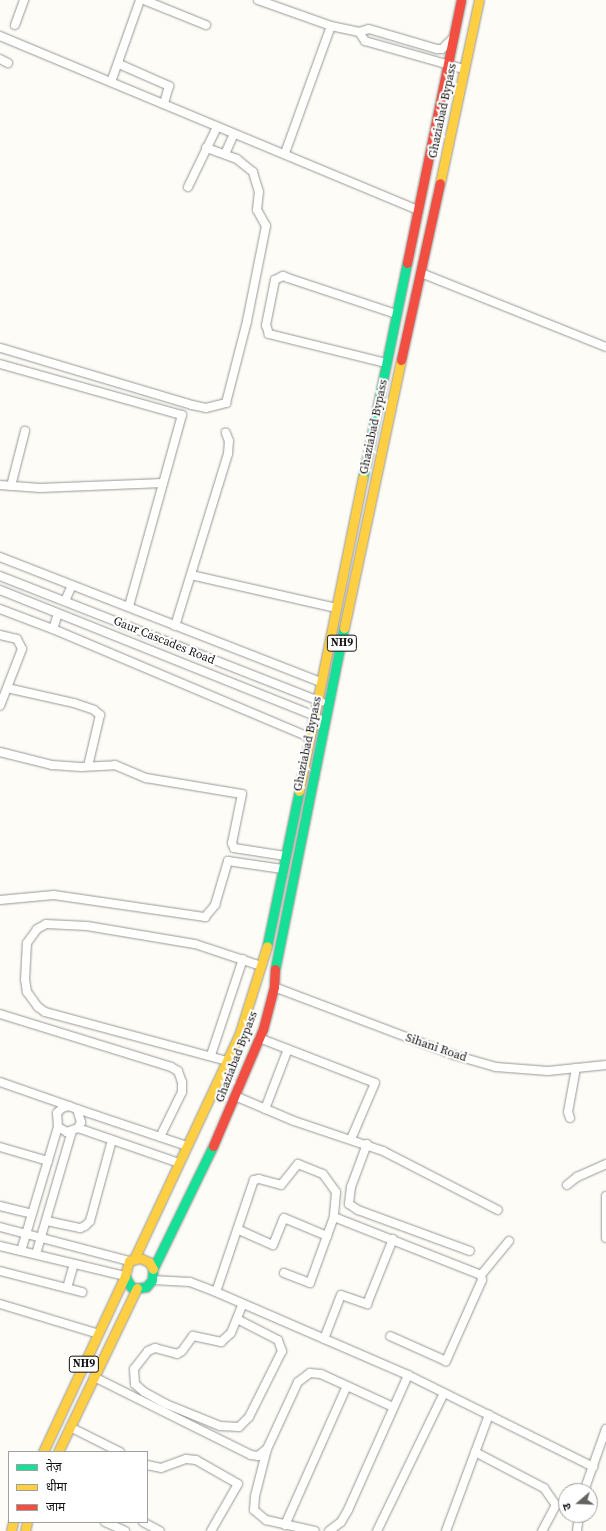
<!DOCTYPE html>
<meta charset="utf-8">
<style>
body{margin:0}
#map{position:relative;width:606px;height:1531px;overflow:hidden;background:#fdfcf7;font-family:"Source Serif 4","Noto Sans Devanagari",serif}
div>[style]{position:absolute}
[style*='--x']{left:calc(var(--x)*1px);top:calc(var(--y)*1px);width:calc(var(--w)*1px);rotate:calc(var(--a)*1deg)}
.roads{filter:drop-shadow(0 0 1px #979795) drop-shadow(0 0 1px #979795)}
.street>*{height:8px;margin:-4px;padding:0 4px;transform-origin:4px;border-radius:4px;background:#fffffe}
.fast>*{height:9px;margin:-4.5px;padding:0 4.5px;transform-origin:4.5px;border-radius:4.5px;background:#16e098}
.slow>*{height:9px;margin:-4.5px;padding:0 4.5px;transform-origin:4.5px;border-radius:4.5px;background:#ffcf43}
.jam>*{height:9px;margin:-4.5px;padding:0 4.5px;transform-origin:4.5px;border-radius:4.5px;background:#f24e42}
span{translate:-50% -50%;white-space:nowrap;text-align:center;line-height:1.15;-webkit-text-stroke:4px #fff;paint-order:stroke}
.shield-label span{padding:1px 3px;background:#fff;border:1px solid;border-radius:3px;-webkit-text-stroke-width:0}
.shield-label{font-size:11px;color:#111;font-weight:700}
.street-label{font-size:12px;color:#111}
.legend{position:absolute;left:8px;top:1451px;width:140px;height:72px;box-sizing:border-box;background:#fff;border:1px solid #a0a0a0;margin:0;padding:5px 7px;list-style:none;font-size:12px;color:#111}
.legend li{display:flex;align-items:center;gap:8px;height:20px}
.legend b{width:20px;border:1px solid #a0a0a0}
.north{position:absolute;left:558px;top:1483px;width:40px;height:40px;box-sizing:border-box;background:#fff;border:1px solid #a0a0a0;border-radius:50%;rotate:251deg;font-size:11px;font-weight:700;line-height:16px;text-align:center;color:#111}
.north::after{content:'';display:block;margin:auto;width:14px;height:18px;background:#646362;clip-path:polygon(50% 0,100% 100%,50% 72%,0 100%)}
</style>
<div id="map">
<div class="roads">
<div class="street">
<i style="--x:144;--y:0;--w:67;--a:22"></i>
<i style="--x:258;--y:0;--w:77;--a:19.6"></i>
<i style="--x:331;--y:26;--w:29;--a:12"></i>
<i style="--x:359;--y:32;--w:10;--a:-17"></i>
<i style="--x:369;--y:29;--w:71;--a:16.4"></i>
<i style="--x:437;--y:49;--w:5;--a:0"></i>
<i style="--x:442;--y:49;--w:13;--a:-45"></i>
<i style="--x:15;--y:25;--w:27;--a:-70"></i>
<i style="--x:359;--y:32;--w:11;--a:56"></i>
<i style="--x:365;--y:41;--w:103;--a:15.8"></i>
<i style="--x:0;--y:36;--w:453;--a:22.6"></i>
<i style="--x:0;--y:59;--w:9;--a:27"></i>
<i style="--x:119;--y:64;--w:55;--a:23.7"></i>
<i style="--x:169;--y:86;--w:19;--a:106"></i>
<i style="--x:111;--y:82;--w:87;--a:-70.5"></i>
<i style="--x:285;--y:153;--w:135;--a:-70.1"></i>
<i style="--x:225;--y:154;--w:22;--a:-66"></i>
<i style="--x:188;--y:187;--w:67;--a:-64.2"></i>
<i style="--x:421;--y:273;--w:199;--a:21.8"></i>
<i style="--x:1;--y:348;--w:199;--a:16.6"></i>
<i style="--x:192;--y:405;--w:14;--a:12"></i>
<i style="--x:206;--y:408;--w:21;--a:-14"></i>
<i style="--x:226;--y:403;--w:85;--a:-75.6"></i>
<i style="--x:247;--y:321;--w:97;--a:-78.7"></i>
<i style="--x:266;--y:226;--w:18;--a:-119"></i>
<i style="--x:257;--y:210;--w:18;--a:-84"></i>
<i style="--x:259;--y:192;--w:21;--a:-107"></i>
<i style="--x:253;--y:172;--w:21;--a:-141"></i>
<i style="--x:237;--y:159;--w:33;--a:-160"></i>
<i style="--x:386;--y:363;--w:121;--a:-166.1"></i>
<i style="--x:269;--y:334;--w:9;--a:-108"></i>
<i style="--x:266;--y:325;--w:46;--a:-78.7"></i>
<i style="--x:275;--y:280;--w:9;--a:-27"></i>
<i style="--x:283;--y:276;--w:5;--a:22"></i>
<i style="--x:288;--y:278;--w:114;--a:18.4"></i>
<i style="--x:0;--y:364;--w:189;--a:15.7"></i>
<i style="--x:182;--y:415;--w:198;--a:105.5"></i>
<i style="--x:0;--y:485;--w:40;--a:4.3"></i>
<i style="--x:40;--y:488;--w:123;--a:-2.3"></i>
<i style="--x:11;--y:486;--w:57;--a:-75.7"></i>
<i style="--x:0;--y:557;--w:344;--a:21.3"></i>
<i style="--x:191;--y:575;--w:149;--a:12.8"></i>
<i style="--x:0;--y:576;--w:345;--a:21.4"></i>
<i style="--x:0;--y:590;--w:341;--a:21.8"></i>
<i style="--x:65;--y:601;--w:17;--a:-66"></i>
<i style="--x:0;--y:609;--w:57;--a:20.7"></i>
<i style="--x:53;--y:629;--w:278;--a:22.9"></i>
<i style="--x:175;--y:626;--w:180;--a:-72.9"></i>
<i style="--x:228;--y:454;--w:13;--a:-86"></i>
<i style="--x:229;--y:441;--w:9;--a:-111"></i>
<i style="--x:53;--y:629;--w:16;--a:-72"></i>
<i style="--x:0;--y:635;--w:17;--a:13"></i>
<i style="--x:17;--y:639;--w:11;--a:63"></i>
<i style="--x:22;--y:649;--w:61;--a:111.1"></i>
<i style="--x:7;--y:688;--w:69;--a:12.6"></i>
<i style="--x:74;--y:703;--w:21;--a:19"></i>
<i style="--x:94;--y:710;--w:8;--a:40"></i>
<i style="--x:100;--y:715;--w:52;--a:103.2"></i>
<i style="--x:0;--y:752;--w:54;--a:14"></i>
<i style="--x:52;--y:765;--w:29;--a:4"></i>
<i style="--x:81;--y:767;--w:34;--a:-3"></i>
<i style="--x:115;--y:765;--w:34;--a:23"></i>
<i style="--x:146;--y:778;--w:97;--a:9.5"></i>
<i style="--x:242;--y:794;--w:50;--a:101.5"></i>
<i style="--x:232;--y:843;--w:5;--a:68"></i>
<i style="--x:234;--y:848;--w:52;--a:8.9"></i>
<i style="--x:0;--y:900;--w:54;--a:-5.3"></i>
<i style="--x:54;--y:895;--w:153;--a:8.3"></i>
<i style="--x:205;--y:917;--w:16;--a:-50"></i>
<i style="--x:215;--y:905;--w:46;--a:-73.5"></i>
<i style="--x:228;--y:861;--w:55;--a:8.4"></i>
<i style="--x:274;--y:987;--w:192;--a:20.7"></i>
<i style="--x:454;--y:1055;--w:44;--a:15.9"></i>
<i style="--x:496;--y:1067;--w:52;--a:4.4"></i>
<i style="--x:548;--y:1071;--w:58;--a:-5.9"></i>
<i style="--x:0;--y:1014;--w:179;--a:17.2"></i>
<i style="--x:171;--y:1067;--w:8;--a:30"></i>
<i style="--x:178;--y:1071;--w:12;--a:70"></i>
<i style="--x:182;--y:1082;--w:10;--a:90"></i>
<i style="--x:182;--y:1092;--w:50;--a:116.1"></i>
<i style="--x:259;--y:1038;--w:124;--a:21.2"></i>
<i style="--x:375;--y:1083;--w:61;--a:113.2"></i>
<i style="--x:211;--y:1055;--w:101;--a:-71.6"></i>
<i style="--x:227;--y:1061;--w:188;--a:-164.9"></i>
<i style="--x:45;--y:1012;--w:9;--a:-144"></i>
<i style="--x:38;--y:1007;--w:19;--a:-126"></i>
<i style="--x:27;--y:992;--w:12;--a:-99"></i>
<i style="--x:25;--y:980;--w:37;--a:-87"></i>
<i style="--x:27;--y:943;--w:17;--a:-54"></i>
<i style="--x:37;--y:929;--w:10;--a:-29"></i>
<i style="--x:46;--y:924;--w:41;--a:2.8"></i>
<i style="--x:87;--y:926;--w:109;--a:9.5"></i>
<i style="--x:195;--y:944;--w:70;--a:18.4"></i>
<i style="--x:0;--y:1082;--w:73;--a:19.2"></i>
<i style="--x:235;--y:1096;--w:64;--a:23"></i>
<i style="--x:294;--y:1121;--w:94;--a:18.6"></i>
<i style="--x:383;--y:1151;--w:129;--a:27.2"></i>
<i style="--x:77;--y:1109;--w:116;--a:18.6"></i>
<i style="--x:265;--y:1109;--w:64;--a:-69"></i>
<i style="--x:570;--y:1118;--w:6;--a:-108"></i>
<i style="--x:568;--y:1112;--w:45;--a:-79.7"></i>
<i style="--x:78;--y:1128;--w:107;--a:19.1"></i>
<i style="--x:367;--y:1144;--w:46;--a:110.4"></i>
<i style="--x:351;--y:1187;--w:17;--a:97"></i>
<i style="--x:349;--y:1204;--w:11;--a:34"></i>
<i style="--x:358;--y:1210;--w:119;--a:20.1"></i>
<i style="--x:0;--y:1147;--w:50;--a:16.3"></i>
<i style="--x:567;--y:1185;--w:13;--a:-39"></i>
<i style="--x:577;--y:1177;--w:32;--a:-24"></i>
<i style="--x:606;--y:1196;--w:42;--a:90"></i>
<i style="--x:0;--y:1206;--w:32;--a:14"></i>
<i style="--x:47;--y:1221;--w:34;--a:12"></i>
<i style="--x:80;--y:1228;--w:5;--a:-22"></i>
<i style="--x:85;--y:1226;--w:7;--a:-45"></i>
<i style="--x:90;--y:1221;--w:84;--a:-74.8"></i>
<i style="--x:0;--y:1227;--w:133;--a:14.8"></i>
<i style="--x:239;--y:1230;--w:37;--a:24"></i>
<i style="--x:273;--y:1245;--w:29;--a:-68"></i>
<i style="--x:284;--y:1218;--w:47;--a:22.7"></i>
<i style="--x:327;--y:1236;--w:20;--a:-70"></i>
<i style="--x:0;--y:1246;--w:129;--a:13.5"></i>
<i style="--x:21;--y:1251;--w:129;--a:-73.4"></i>
<i style="--x:58;--y:1127;--w:14;--a:-94"></i>
<i style="--x:57;--y:1113;--w:7;--a:-45"></i>
<i style="--x:62;--y:1108;--w:7;--a:-16"></i>
<i style="--x:69;--y:1106;--w:9;--a:21"></i>
<i style="--x:77;--y:1109;--w:14;--a:73"></i>
<i style="--x:81;--y:1122;--w:7;--a:117"></i>
<i style="--x:78;--y:1128;--w:12;--a:160"></i>
<i style="--x:67;--y:1132;--w:10;--a:-151"></i>
<i style="--x:36;--y:1254;--w:128;--a:-73.7"></i>
<i style="--x:0;--y:1271;--w:85;--a:14.4"></i>
<i style="--x:284;--y:1273;--w:28;--a:21"></i>
<i style="--x:310;--y:1283;--w:50;--a:-70.1"></i>
<i style="--x:481;--y:1275;--w:44;--a:-50.5"></i>
<i style="--x:152;--y:1280;--w:38;--a:3"></i>
<i style="--x:190;--y:1282;--w:28;--a:21"></i>
<i style="--x:216;--y:1292;--w:209;--a:23.4"></i>
<i style="--x:408;--y:1375;--w:207;--a:26.4"></i>
<i style="--x:67;--y:1288;--w:25;--a:-74"></i>
<i style="--x:216;--y:1292;--w:118;--a:-71.3"></i>
<i style="--x:254;--y:1180;--w:5;--a:-11"></i>
<i style="--x:259;--y:1179;--w:23;--a:15"></i>
<i style="--x:281;--y:1185;--w:27;--a:-51"></i>
<i style="--x:298;--y:1164;--w:27;--a:22"></i>
<i style="--x:323;--y:1174;--w:22;--a:54"></i>
<i style="--x:336;--y:1192;--w:25;--a:95"></i>
<i style="--x:334;--y:1217;--w:158;--a:21.5"></i>
<i style="--x:481;--y:1275;--w:5;--a:79"></i>
<i style="--x:482;--y:1280;--w:89;--a:114"></i>
<i style="--x:446;--y:1361;--w:61;--a:-155.9"></i>
<i style="--x:0;--y:1304;--w:103;--a:16.9"></i>
<i style="--x:237;--y:1319;--w:46;--a:27.1"></i>
<i style="--x:278;--y:1340;--w:12;--a:70"></i>
<i style="--x:282;--y:1351;--w:74;--a:116.6"></i>
<i style="--x:249;--y:1417;--w:14;--a:135"></i>
<i style="--x:239;--y:1427;--w:19;--a:-177"></i>
<i style="--x:220;--y:1426;--w:58;--a:-157.8"></i>
<i style="--x:166;--y:1404;--w:25;--a:-151"></i>
<i style="--x:144;--y:1392;--w:12;--a:-138"></i>
<i style="--x:135;--y:1384;--w:15;--a:-94"></i>
<i style="--x:134;--y:1369;--w:23;--a:-52"></i>
<i style="--x:148;--y:1351;--w:8;--a:-23"></i>
<i style="--x:155;--y:1348;--w:23;--a:15"></i>
<i style="--x:177;--y:1354;--w:6;--a:-31"></i>
<i style="--x:182;--y:1351;--w:19;--a:-54"></i>
<i style="--x:193;--y:1336;--w:29;--a:12"></i>
<i style="--x:221;--y:1342;--w:13;--a:-42"></i>
<i style="--x:231;--y:1333;--w:31;--a:-68"></i>
<i style="--x:324;--y:1339;--w:47;--a:-68.9"></i>
<i style="--x:341;--y:1295;--w:28;--a:19"></i>
<i style="--x:367;--y:1304;--w:70;--a:-68.2"></i>
<i style="--x:94;--y:1377;--w:175;--a:26.4"></i>
<i style="--x:251;--y:1455;--w:7;--a:8"></i>
<i style="--x:258;--y:1456;--w:11;--a:-38"></i>
<i style="--x:267;--y:1449;--w:74;--a:-65.2"></i>
<i style="--x:298;--y:1382;--w:15;--a:-37"></i>
<i style="--x:310;--y:1373;--w:11;--a:5"></i>
<i style="--x:321;--y:1374;--w:79;--a:24.6"></i>
<i style="--x:70;--y:1427;--w:56;--a:26.6"></i>
<i style="--x:267;--y:1449;--w:49;--a:104.3"></i>
<i style="--x:255;--y:1496;--w:14;--a:94"></i>
<i style="--x:254;--y:1510;--w:16;--a:40"></i>
<i style="--x:266;--y:1520;--w:50;--a:12.7"></i>
<i style="--x:475;--y:1452;--w:78;--a:27.6"></i>
<i style="--x:544;--y:1488;--w:21;--a:55"></i>
<i style="--x:556;--y:1505;--w:30;--a:118"></i>
<i style="--x:147;--y:1465;--w:14;--a:12"></i>
<i style="--x:161;--y:1468;--w:27;--a:-20"></i>
<i style="--x:186;--y:1459;--w:10;--a:6"></i>
<i style="--x:196;--y:1460;--w:48;--a:29.7"></i>
<i style="--x:238;--y:1484;--w:54;--a:119.9"></i>
<i style="--x:584;--y:1491;--w:66;--a:-70.5"></i>
<i style="--x:105;--y:1522;--w:22;--a:24"></i>
<i style="--x:143;--y:1522;--w:19;--a:28"></i>
<i style="--x:285;--y:1525;--w:152;--a:-66"></i>
<i style="--x:329;--y:1531;--w:15;--a:-37"></i>
<i style="--x:341;--y:1522;--w:14;--a:-60"></i>
<i style="--x:348;--y:1510;--w:148;--a:-66"></i>
<i style="--x:377;--y:1531;--w:153;--a:-64.1"></i>
<i style="--x:446;--y:1531;--w:124;--a:-69.7"></i>
<i style="--x:577;--y:1531;--w:16;--a:-83"></i>
</div>
<div class="fast">
<i style="--x:363;--y:477;--w:218;--a:-78.4"></i>
<i style="--x:267;--y:946;--w:158;--a:-78.3"></i>
<i style="--x:275;--y:969;--w:348;--a:-78.6"></i>
<i style="--x:125;--y:1276;--w:13;--a:61"></i>
<i style="--x:131;--y:1287;--w:6;--a:9"></i>
<i style="--x:137;--y:1288;--w:9;--a:-6"></i>
<i style="--x:146;--y:1287;--w:9;--a:-49"></i>
<i style="--x:152;--y:1280;--w:11;--a:-85"></i>
<i style="--x:153;--y:1269;--w:137;--a:-64"></i>
</div>
<div class="slow">
<i style="--x:440;--y:183;--w:187;--a:-78"></i>
<i style="--x:344;--y:628;--w:274;--a:-78"></i>
<i style="--x:299;--y:791;--w:320;--a:-78.5"></i>
<i style="--x:134;--y:1259;--w:247;--a:-64.9"></i>
<i style="--x:239;--y:1035;--w:93;--a:-72.5"></i>
<i style="--x:43;--y:1452;--w:194;--a:-65"></i>
<i style="--x:125;--y:1276;--w:16;--a:-75"></i>
<i style="--x:129;--y:1261;--w:11;--a:-15"></i>
<i style="--x:140;--y:1258;--w:10;--a:24"></i>
<i style="--x:149;--y:1262;--w:8;--a:60"></i>
<i style="--x:58;--y:1452;--w:182;--a:-64.3"></i>
<i style="--x:11;--y:1531;--w:9;--a:-77"></i>
<i style="--x:25;--y:1531;--w:9;--a:-77"></i>
</div>
<div class="jam">
<i style="--x:407;--y:263;--w:268;--a:-78.4"></i>
<i style="--x:401;--y:360;--w:181;--a:-77.6"></i>
<i style="--x:213;--y:1146;--w:127;--a:-66.9"></i>
<i style="--x:263;--y:1029;--w:43;--a:-75.3"></i>
<i style="--x:274;--y:987;--w:18;--a:-87"></i>
</div>
</div>
<div class="shield-label">
<span style="left:342px;top:643px">NH9</span>
<span style="left:84px;top:1364px">NH9</span>
</div>
<div class="street-label">
<span style="left:443px;top:111px;rotate:-78deg">Ghaziabad Bypass</span>
<span style="left:374px;top:427px;rotate:-78deg">Ghaziabad Bypass</span>
<span style="left:164px;top:641px;rotate:22deg">Gaur Cascades Road</span>
<span style="left:308px;top:744px;rotate:-78deg">Ghaziabad Bypass</span>
<span style="left:436px;top:1048px;rotate:19deg">Sihani Road</span>
<span style="left:237px;top:1057px;rotate:-69deg">Ghaziabad Bypass</span>
</div>
<ul class="legend">
<li><b style="height:5px;background:#16e098"></b>तेज़</li>
<li><b style="height:5px;background:#ffcf43"></b>धीमा</li>
<li><b style="height:5px;background:#f24e42"></b>जाम</li>
</ul>
<div class="north">उ</div>
</div>
